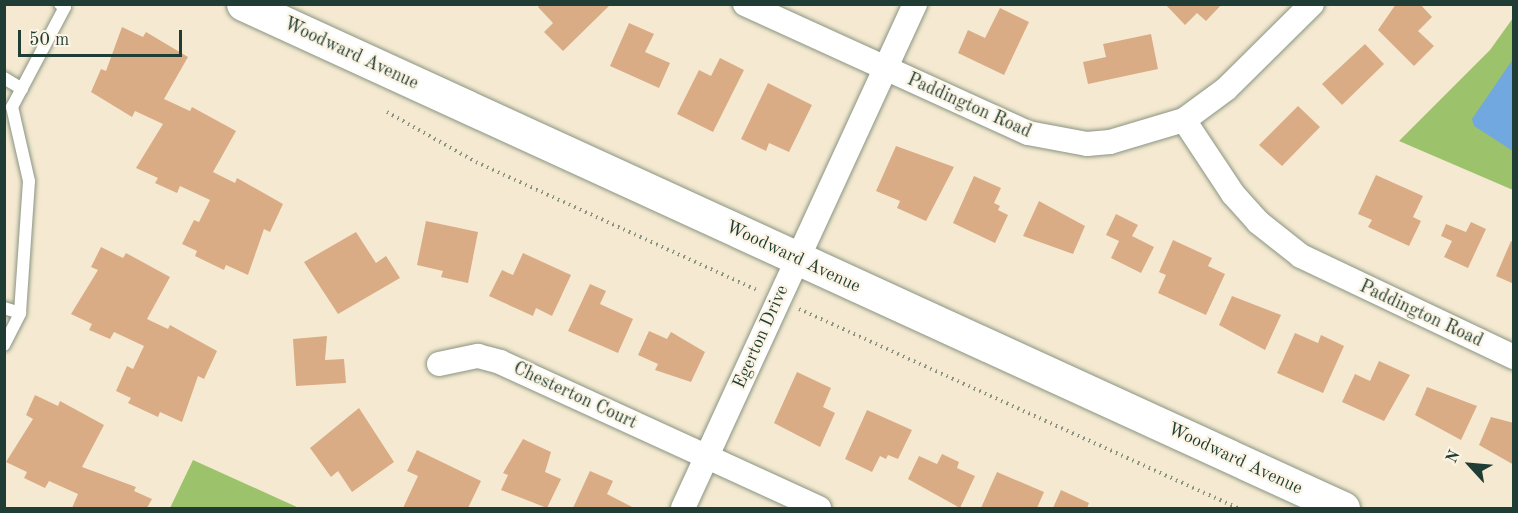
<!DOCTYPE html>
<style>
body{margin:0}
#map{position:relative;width:1518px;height:513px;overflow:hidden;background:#f5ead1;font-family:"Old Standard TT",serif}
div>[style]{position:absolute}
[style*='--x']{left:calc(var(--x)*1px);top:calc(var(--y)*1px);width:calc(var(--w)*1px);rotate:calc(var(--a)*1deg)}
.green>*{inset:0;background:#9dc26c}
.water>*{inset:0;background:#70a8df}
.building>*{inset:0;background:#daac85}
.path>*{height:4px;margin-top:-2px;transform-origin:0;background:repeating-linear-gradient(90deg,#8a9482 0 1.5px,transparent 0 6px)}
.roads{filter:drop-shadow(0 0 2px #8a9482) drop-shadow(0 0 2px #8a9482)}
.lane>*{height:12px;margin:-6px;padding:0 6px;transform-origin:6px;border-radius:6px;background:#fff}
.street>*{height:24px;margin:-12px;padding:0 12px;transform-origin:12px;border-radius:12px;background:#fff}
.secondary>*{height:33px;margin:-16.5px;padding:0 16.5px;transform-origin:16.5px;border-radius:16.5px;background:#fff}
span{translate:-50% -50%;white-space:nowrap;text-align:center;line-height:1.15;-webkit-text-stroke:4.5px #fcf5e5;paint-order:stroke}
.street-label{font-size:18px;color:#1f3d34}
.frame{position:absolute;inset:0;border:6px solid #1f3d34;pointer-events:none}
.north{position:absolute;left:1440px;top:435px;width:60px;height:60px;-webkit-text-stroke:4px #fcf5e5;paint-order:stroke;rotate:296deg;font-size:16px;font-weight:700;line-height:24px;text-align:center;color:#1f3d34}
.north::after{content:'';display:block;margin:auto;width:21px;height:27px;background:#1f3d34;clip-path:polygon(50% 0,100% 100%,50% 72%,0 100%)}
.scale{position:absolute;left:18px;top:30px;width:164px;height:27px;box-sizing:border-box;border:3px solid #1f3d34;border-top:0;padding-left:8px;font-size:18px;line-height:21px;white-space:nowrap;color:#1f3d34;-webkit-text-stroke:4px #fcf5e5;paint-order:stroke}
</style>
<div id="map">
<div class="green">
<i style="clip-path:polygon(1513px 18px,1513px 190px,1399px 141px,1490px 50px)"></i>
<i style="clip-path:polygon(193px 460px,299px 508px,170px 508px)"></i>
</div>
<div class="water">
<i style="clip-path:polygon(1513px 59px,1513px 151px,1474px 126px,1472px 119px)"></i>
</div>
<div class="building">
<i style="clip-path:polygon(541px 4px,611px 4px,563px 51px,544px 32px,553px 23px,538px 7px)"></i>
<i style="clip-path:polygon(1165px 4px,1222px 4px,1206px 21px,1197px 13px,1185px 25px)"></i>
<i style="clip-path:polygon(1396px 4px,1420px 4px,1432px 17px,1418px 31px,1434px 46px,1414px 66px,1378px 30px)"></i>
<i style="clip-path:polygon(1000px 8px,1029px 22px,1004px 75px,958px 53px,968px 30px,985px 38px)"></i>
<i style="clip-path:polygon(629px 23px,654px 34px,645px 52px,670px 63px,659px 88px,610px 66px)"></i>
<i style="clip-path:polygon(122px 27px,143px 37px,146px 32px,188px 57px,164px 99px,190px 111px,192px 107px,236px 131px,213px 172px,235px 183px,237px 178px,283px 204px,270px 232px,264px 229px,248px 275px,226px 265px,224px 270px,195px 256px,197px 251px,182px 244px,194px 220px,199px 222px,210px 200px,180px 186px,177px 193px,155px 183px,158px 178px,136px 168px,163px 124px,135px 111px,132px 117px,91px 92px,101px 69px,106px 71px)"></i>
<i style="clip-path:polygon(1151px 34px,1158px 69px,1088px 84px,1083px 62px,1106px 57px,1103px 44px)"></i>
<i style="clip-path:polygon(1365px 44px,1384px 64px,1342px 105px,1322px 84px)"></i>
<i style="clip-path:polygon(720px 58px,744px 70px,713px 132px,677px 114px,699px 70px,711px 76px)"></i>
<i style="clip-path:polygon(768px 83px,812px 105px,789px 152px,769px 143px,766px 151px,741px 139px)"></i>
<i style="clip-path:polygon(1298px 106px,1320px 127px,1282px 166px,1259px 145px)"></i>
<i style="clip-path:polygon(896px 146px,954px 167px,926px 221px,897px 208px,900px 201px,876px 191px)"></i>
<i style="clip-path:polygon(1376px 175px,1423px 196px,1413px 217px,1421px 221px,1409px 246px,1368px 227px,1372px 220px,1358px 214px)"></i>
<i style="clip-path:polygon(974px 176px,1001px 188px,994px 203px,1000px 206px,998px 210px,1008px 215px,995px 243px,953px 223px)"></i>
<i style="clip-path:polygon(1039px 201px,1085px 226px,1073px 254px,1023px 236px)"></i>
<i style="clip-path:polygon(1116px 214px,1138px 225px,1132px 236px,1154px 247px,1141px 273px,1111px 258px,1119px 241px,1106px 235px)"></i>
<i style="clip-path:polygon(426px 221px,478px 232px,468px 283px,441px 277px,443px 271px,417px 265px)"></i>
<i style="clip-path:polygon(1471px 222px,1486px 229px,1468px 268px,1444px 257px,1452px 241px,1441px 236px,1446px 224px,1466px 232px)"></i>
<i style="clip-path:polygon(356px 232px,376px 263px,386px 256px,400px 278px,338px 314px,304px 262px)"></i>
<i style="clip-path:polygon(1173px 240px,1212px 258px,1208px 266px,1225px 274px,1206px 315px,1158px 293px,1166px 275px,1159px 272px)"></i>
<i style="clip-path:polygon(1511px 241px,1514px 242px,1514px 284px,1496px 276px)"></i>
<i style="clip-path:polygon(101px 247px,123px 258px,126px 253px,170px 277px,147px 319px,168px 329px,170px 325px,217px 351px,204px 379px,198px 376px,182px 422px,160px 412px,158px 417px,128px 403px,131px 398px,116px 391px,127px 366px,133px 369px,144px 346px,114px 332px,110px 339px,89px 330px,92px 324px,71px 314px,98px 270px,91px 267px)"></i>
<i style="clip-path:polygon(523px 253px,571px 275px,552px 316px,536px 308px,533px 316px,489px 296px,502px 270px,513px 275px)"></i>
<i style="clip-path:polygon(590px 284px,606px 291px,600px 304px,633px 319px,618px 353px,568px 331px)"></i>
<i style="clip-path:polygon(1232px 296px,1281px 315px,1265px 350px,1219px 325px)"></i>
<i style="clip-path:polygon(649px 331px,667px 339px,671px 332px,705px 352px,691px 382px,655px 370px,658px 364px,638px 355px)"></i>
<i style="clip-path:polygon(1295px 333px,1318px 343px,1321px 335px,1344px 346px,1323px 393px,1277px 373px)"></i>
<i style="clip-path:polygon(327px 336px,325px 360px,344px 359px,346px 383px,296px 386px,293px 339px)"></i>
<i style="clip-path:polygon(1379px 361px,1410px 375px,1384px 421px,1342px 402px,1355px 374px,1370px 381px)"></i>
<i style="clip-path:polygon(797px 372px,831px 388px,823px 407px,835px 413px,820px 447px,774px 423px)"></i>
<i style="clip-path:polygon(1427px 387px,1477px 406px,1461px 440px,1415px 415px)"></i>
<i style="clip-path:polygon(35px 395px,58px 406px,60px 401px,104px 425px,82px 467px,136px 487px,134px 491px,152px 499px,147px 508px,72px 508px,78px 494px,49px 481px,45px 488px,24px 478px,27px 472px,6px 462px,33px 419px,26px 415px)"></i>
<i style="clip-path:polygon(359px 408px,394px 462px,352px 492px,338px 471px,331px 477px,310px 448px)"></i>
<i style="clip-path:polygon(867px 410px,912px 430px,898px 459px,888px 455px,886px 459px,880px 456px,872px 472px,845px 459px)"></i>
<i style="clip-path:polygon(1491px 417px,1514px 423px,1514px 465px,1479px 445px)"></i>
<i style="clip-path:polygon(523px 439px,551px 452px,545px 472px,561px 479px,547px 508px,501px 490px,508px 475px,503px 473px)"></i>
<i style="clip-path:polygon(417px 450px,481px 481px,468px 508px,403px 508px,418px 476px,407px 471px)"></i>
<i style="clip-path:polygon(942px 454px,959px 462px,957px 468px,975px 476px,960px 508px,908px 479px,919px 456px,937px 464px)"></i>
<i style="clip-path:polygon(590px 471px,613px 481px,607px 494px,634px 508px,573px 508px)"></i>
<i style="clip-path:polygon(997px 472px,1044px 492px,1037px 508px,981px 508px)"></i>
<i style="clip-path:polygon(1061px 490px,1089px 503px,1087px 508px,1053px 508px)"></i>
</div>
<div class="path">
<i style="--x:387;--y:112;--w:102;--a:29.3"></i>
<i style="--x:476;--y:162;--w:311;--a:24.5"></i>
<i style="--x:799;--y:309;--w:482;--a:24.4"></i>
</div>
<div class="roads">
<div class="lane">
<i style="--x:4;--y:78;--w:21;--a:31"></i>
<i style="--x:4;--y:308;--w:17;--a:17"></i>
<i style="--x:20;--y:313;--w:132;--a:-86.1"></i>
<i style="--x:29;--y:181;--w:76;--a:-102.9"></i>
<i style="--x:12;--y:107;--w:113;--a:-62.1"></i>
<i style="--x:65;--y:7;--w:6;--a:-149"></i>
<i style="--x:4;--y:345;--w:36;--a:-63"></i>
</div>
<div class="street">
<i style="--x:745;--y:4;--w:311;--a:24.5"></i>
<i style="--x:1028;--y:133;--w:60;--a:10.6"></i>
<i style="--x:1087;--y:144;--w:23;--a:-5"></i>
<i style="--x:1110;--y:142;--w:77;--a:-16.6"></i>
<i style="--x:1184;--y:120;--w:52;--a:-36.4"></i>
<i style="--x:1226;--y:89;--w:121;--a:-44.7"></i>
<i style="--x:1184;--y:120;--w:89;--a:56.5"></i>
<i style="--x:1233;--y:194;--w:38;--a:48"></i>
<i style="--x:1258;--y:222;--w:55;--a:38.3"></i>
<i style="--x:1301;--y:256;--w:236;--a:25.4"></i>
<i style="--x:439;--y:364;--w:40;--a:-12"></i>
<i style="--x:478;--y:356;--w:23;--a:15"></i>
<i style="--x:500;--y:362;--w:351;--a:24.6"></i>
<i style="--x:683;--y:508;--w:555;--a:-65.28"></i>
</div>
<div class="secondary">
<i style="--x:243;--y:4;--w:1210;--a:24.62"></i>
</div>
</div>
<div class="street-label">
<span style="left:351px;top:54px;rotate:25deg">Woodward Avenue</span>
<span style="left:969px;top:106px;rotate:24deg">Paddington Road</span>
<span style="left:793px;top:257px;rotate:25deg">Woodward Avenue</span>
<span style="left:1421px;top:314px;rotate:25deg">Paddington Road</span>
<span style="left:761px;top:337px;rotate:-66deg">Egerton Drive</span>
<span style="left:575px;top:396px;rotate:25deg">Chesterton Court</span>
<span style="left:1235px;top:459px;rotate:25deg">Woodward Avenue</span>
</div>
<div class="frame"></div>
<div class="north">N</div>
<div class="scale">50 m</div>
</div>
